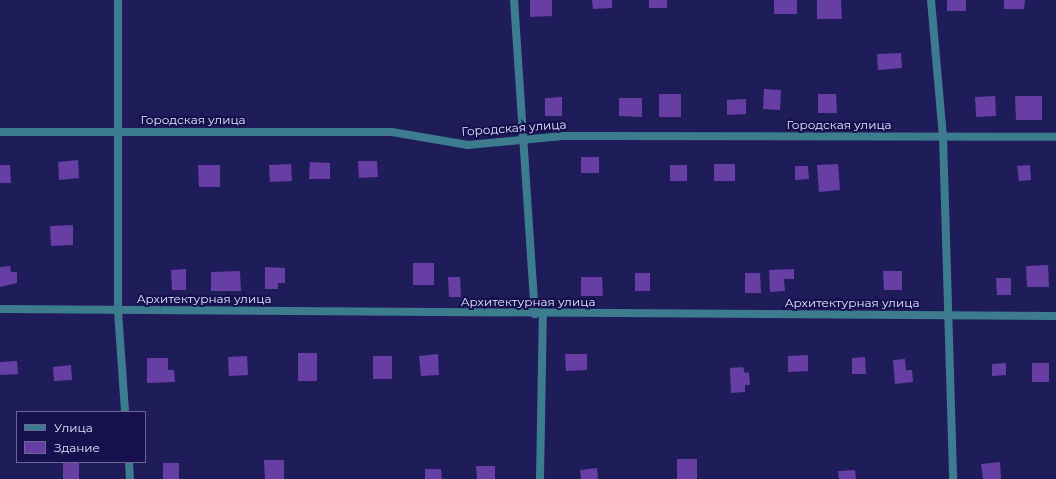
<!DOCTYPE html>
<meta charset="utf-8">
<style>
body{margin:0}
#map{position:relative;width:1056px;height:479px;overflow:hidden;background:#1f1c5a;font-family:Montserrat,sans-serif}
div>[style]{position:absolute}
[style*='--x']{left:calc(var(--x)*1px);top:calc(var(--y)*1px);width:calc(var(--w)*1px);rotate:calc(var(--a)*1deg)}
.building>*{inset:0;background:#673ea3}
.minor>*{height:8px;margin:-4px;padding:0 4px;transform-origin:4px;border-radius:4px;background:#3c7c8e}
span{translate:-50% -50%;white-space:nowrap;text-align:center;line-height:1.15;-webkit-text-stroke:4px #17104e;paint-order:stroke}
.street-label{font-size:12px;color:#e3e6fe}
.legend{position:absolute;left:16px;top:411px;width:130px;height:52px;box-sizing:border-box;background:#17104e;border:1px solid #696694;margin:0;padding:5px 7px;list-style:none;font-size:12px;color:#e3e6fe}
.legend li{display:flex;align-items:center;gap:8px;height:20px}
.legend b{width:20px;border:1px solid #696694}
</style>
<div id="map">
<div class="building">
<i style="clip-path:polygon(530px 0,552px 0,552px 16px,530px 17px)"></i>
<i style="clip-path:polygon(592px 0,612px 0,612px 8px,593px 9px)"></i>
<i style="clip-path:polygon(649px 0,667px 0,667px 8px,649px 8px)"></i>
<i style="clip-path:polygon(774px 0,797px 0,797px 14px,774px 14px)"></i>
<i style="clip-path:polygon(817px 0,841px 0,842px 19px,817px 19px)"></i>
<i style="clip-path:polygon(947px 0,966px 0,966px 11px,947px 11px)"></i>
<i style="clip-path:polygon(1004px 0,1025px 0,1024px 9px,1004px 9px)"></i>
<i style="clip-path:polygon(901px 53px,902px 68px,878px 70px,877px 54px)"></i>
<i style="clip-path:polygon(764px 89px,781px 90px,780px 110px,763px 109px)"></i>
<i style="clip-path:polygon(659px 94px,681px 94px,681px 117px,659px 117px)"></i>
<i style="clip-path:polygon(818px 94px,836px 94px,837px 113px,818px 113px)"></i>
<i style="clip-path:polygon(995px 96px,996px 116px,976px 117px,975px 97px)"></i>
<i style="clip-path:polygon(1015px 96px,1042px 96px,1042px 120px,1016px 120px)"></i>
<i style="clip-path:polygon(562px 97px,562px 116px,545px 116px,545px 98px)"></i>
<i style="clip-path:polygon(619px 98px,642px 98px,642px 117px,619px 116px)"></i>
<i style="clip-path:polygon(746px 99px,746px 114px,727px 115px,727px 100px)"></i>
<i style="clip-path:polygon(581px 157px,599px 157px,599px 173px,581px 173px)"></i>
<i style="clip-path:polygon(78px 160px,79px 178px,59px 180px,58px 162px)"></i>
<i style="clip-path:polygon(358px 161px,377px 161px,378px 177px,359px 178px)"></i>
<i style="clip-path:polygon(310px 162px,330px 163px,330px 179px,309px 179px)"></i>
<i style="clip-path:polygon(291px 164px,292px 181px,270px 182px,269px 165px)"></i>
<i style="clip-path:polygon(714px 164px,735px 164px,735px 181px,714px 181px)"></i>
<i style="clip-path:polygon(838px 164px,840px 190px,819px 192px,817px 165px)"></i>
<i style="clip-path:polygon(0 165px,10px 165px,11px 183px,0 183px)"></i>
<i style="clip-path:polygon(198px 165px,220px 165px,220px 187px,199px 187px)"></i>
<i style="clip-path:polygon(670px 165px,687px 165px,687px 181px,670px 181px)"></i>
<i style="clip-path:polygon(1030px 165px,1031px 180px,1019px 181px,1017px 166px)"></i>
<i style="clip-path:polygon(795px 166px,808px 166px,809px 179px,795px 180px)"></i>
<i style="clip-path:polygon(73px 225px,73px 245px,51px 246px,50px 226px)"></i>
<i style="clip-path:polygon(413px 263px,434px 263px,434px 285px,413px 285px)"></i>
<i style="clip-path:polygon(1048px 265px,1049px 287px,1027px 287px,1026px 266px)"></i>
<i style="clip-path:polygon(10px 266px,11px 272px,17px 272px,17px 283px,0 287px,0 267px)"></i>
<i style="clip-path:polygon(265px 267px,285px 268px,285px 283px,278px 283px,278px 289px,265px 289px)"></i>
<i style="clip-path:polygon(186px 269px,186px 290px,172px 290px,171px 270px)"></i>
<i style="clip-path:polygon(794px 269px,794px 279px,784px 279px,785px 291px,770px 292px,769px 270px)"></i>
<i style="clip-path:polygon(240px 271px,241px 291px,211px 291px,211px 272px)"></i>
<i style="clip-path:polygon(883px 271px,902px 271px,902px 290px,884px 290px)"></i>
<i style="clip-path:polygon(635px 273px,650px 273px,650px 291px,635px 291px)"></i>
<i style="clip-path:polygon(745px 273px,760px 273px,761px 293px,745px 293px)"></i>
<i style="clip-path:polygon(448px 277px,460px 277px,461px 297px,449px 297px)"></i>
<i style="clip-path:polygon(581px 277px,602px 277px,603px 296px,581px 296px)"></i>
<i style="clip-path:polygon(996px 278px,1011px 278px,1011px 295px,997px 295px)"></i>
<i style="clip-path:polygon(298px 353px,317px 353px,317px 381px,298px 381px)"></i>
<i style="clip-path:polygon(438px 354px,439px 375px,421px 376px,419px 356px)"></i>
<i style="clip-path:polygon(565px 354px,587px 354px,587px 370px,566px 371px)"></i>
<i style="clip-path:polygon(808px 355px,808px 371px,788px 372px,788px 356px)"></i>
<i style="clip-path:polygon(247px 356px,248px 375px,229px 376px,228px 357px)"></i>
<i style="clip-path:polygon(373px 356px,392px 356px,392px 379px,373px 379px)"></i>
<i style="clip-path:polygon(865px 357px,866px 374px,852px 374px,852px 358px)"></i>
<i style="clip-path:polygon(147px 358px,168px 358px,168px 370px,174px 370px,175px 382px,147px 383px)"></i>
<i style="clip-path:polygon(905px 359px,906px 370px,912px 370px,913px 382px,895px 384px,893px 360px)"></i>
<i style="clip-path:polygon(17px 361px,18px 374px,0 375px,0 362px)"></i>
<i style="clip-path:polygon(1006px 363px,1006px 375px,992px 376px,992px 364px)"></i>
<i style="clip-path:polygon(1032px 363px,1049px 363px,1049px 382px,1032px 382px)"></i>
<i style="clip-path:polygon(71px 365px,72px 380px,54px 381px,53px 367px)"></i>
<i style="clip-path:polygon(743px 367px,745px 373px,749px 372px,750px 385px,745px 385px,745px 392px,731px 393px,730px 368px)"></i>
<i style="clip-path:polygon(677px 459px,697px 459px,697px 479px,677px 479px)"></i>
<i style="clip-path:polygon(264px 460px,284px 460px,284px 479px,265px 479px)"></i>
<i style="clip-path:polygon(63px 462px,79px 462px,79px 479px,63px 479px)"></i>
<i style="clip-path:polygon(1000px 462px,1001px 479px,983px 479px,981px 464px)"></i>
<i style="clip-path:polygon(163px 463px,179px 463px,179px 479px,163px 479px)"></i>
<i style="clip-path:polygon(476px 466px,495px 466px,495px 479px,477px 479px)"></i>
<i style="clip-path:polygon(597px 468px,598px 479px,581px 479px,580px 470px)"></i>
<i style="clip-path:polygon(425px 469px,441px 469px,442px 479px,425px 479px)"></i>
<i style="clip-path:polygon(855px 470px,856px 479px,839px 479px,838px 471px)"></i>
</div>
<div class="minor">
<i style="--x:118;--y:0;--w:311;--a:90"></i>
<i style="--x:118;--y:311;--w:101;--a:86"></i>
<i style="--x:514;--y:0;--w:315;--a:86.2"></i>
<i style="--x:931;--y:0;--w:138;--a:85"></i>
<i style="--x:943;--y:137;--w:342;--a:88.3"></i>
<i style="--x:0;--y:132;--w:392;--a:0"></i>
<i style="--x:392;--y:132;--w:77;--a:9.7"></i>
<i style="--x:468;--y:145;--w:95;--a:-5.4"></i>
<i style="--x:563;--y:136;--w:493;--a:0.1"></i>
<i style="--x:0;--y:309;--w:1056;--a:0.38"></i>
<i style="--x:129;--y:462;--w:17;--a:87"></i>
<i style="--x:540;--y:479;--w:165;--a:-89"></i>
</div>
<div class="street-label">
<span style="left:193px;top:120px">Городская улица</span>
<span style="left:839px;top:125px">Городская улица</span>
<span style="left:514px;top:128px;rotate:-4deg">Городская улица</span>
<span style="left:204px;top:299px">Архитектурная улица</span>
<span style="left:528px;top:302px">Архитектурная улица</span>
<span style="left:852px;top:303px">Архитектурная улица</span>
</div>
<ul class="legend">
<li><b style="height:5px;background:#3c7c8e"></b>Улица</li>
<li><b style="height:11px;background:#673ea3"></b>Здание</li>
</ul>
</div>
